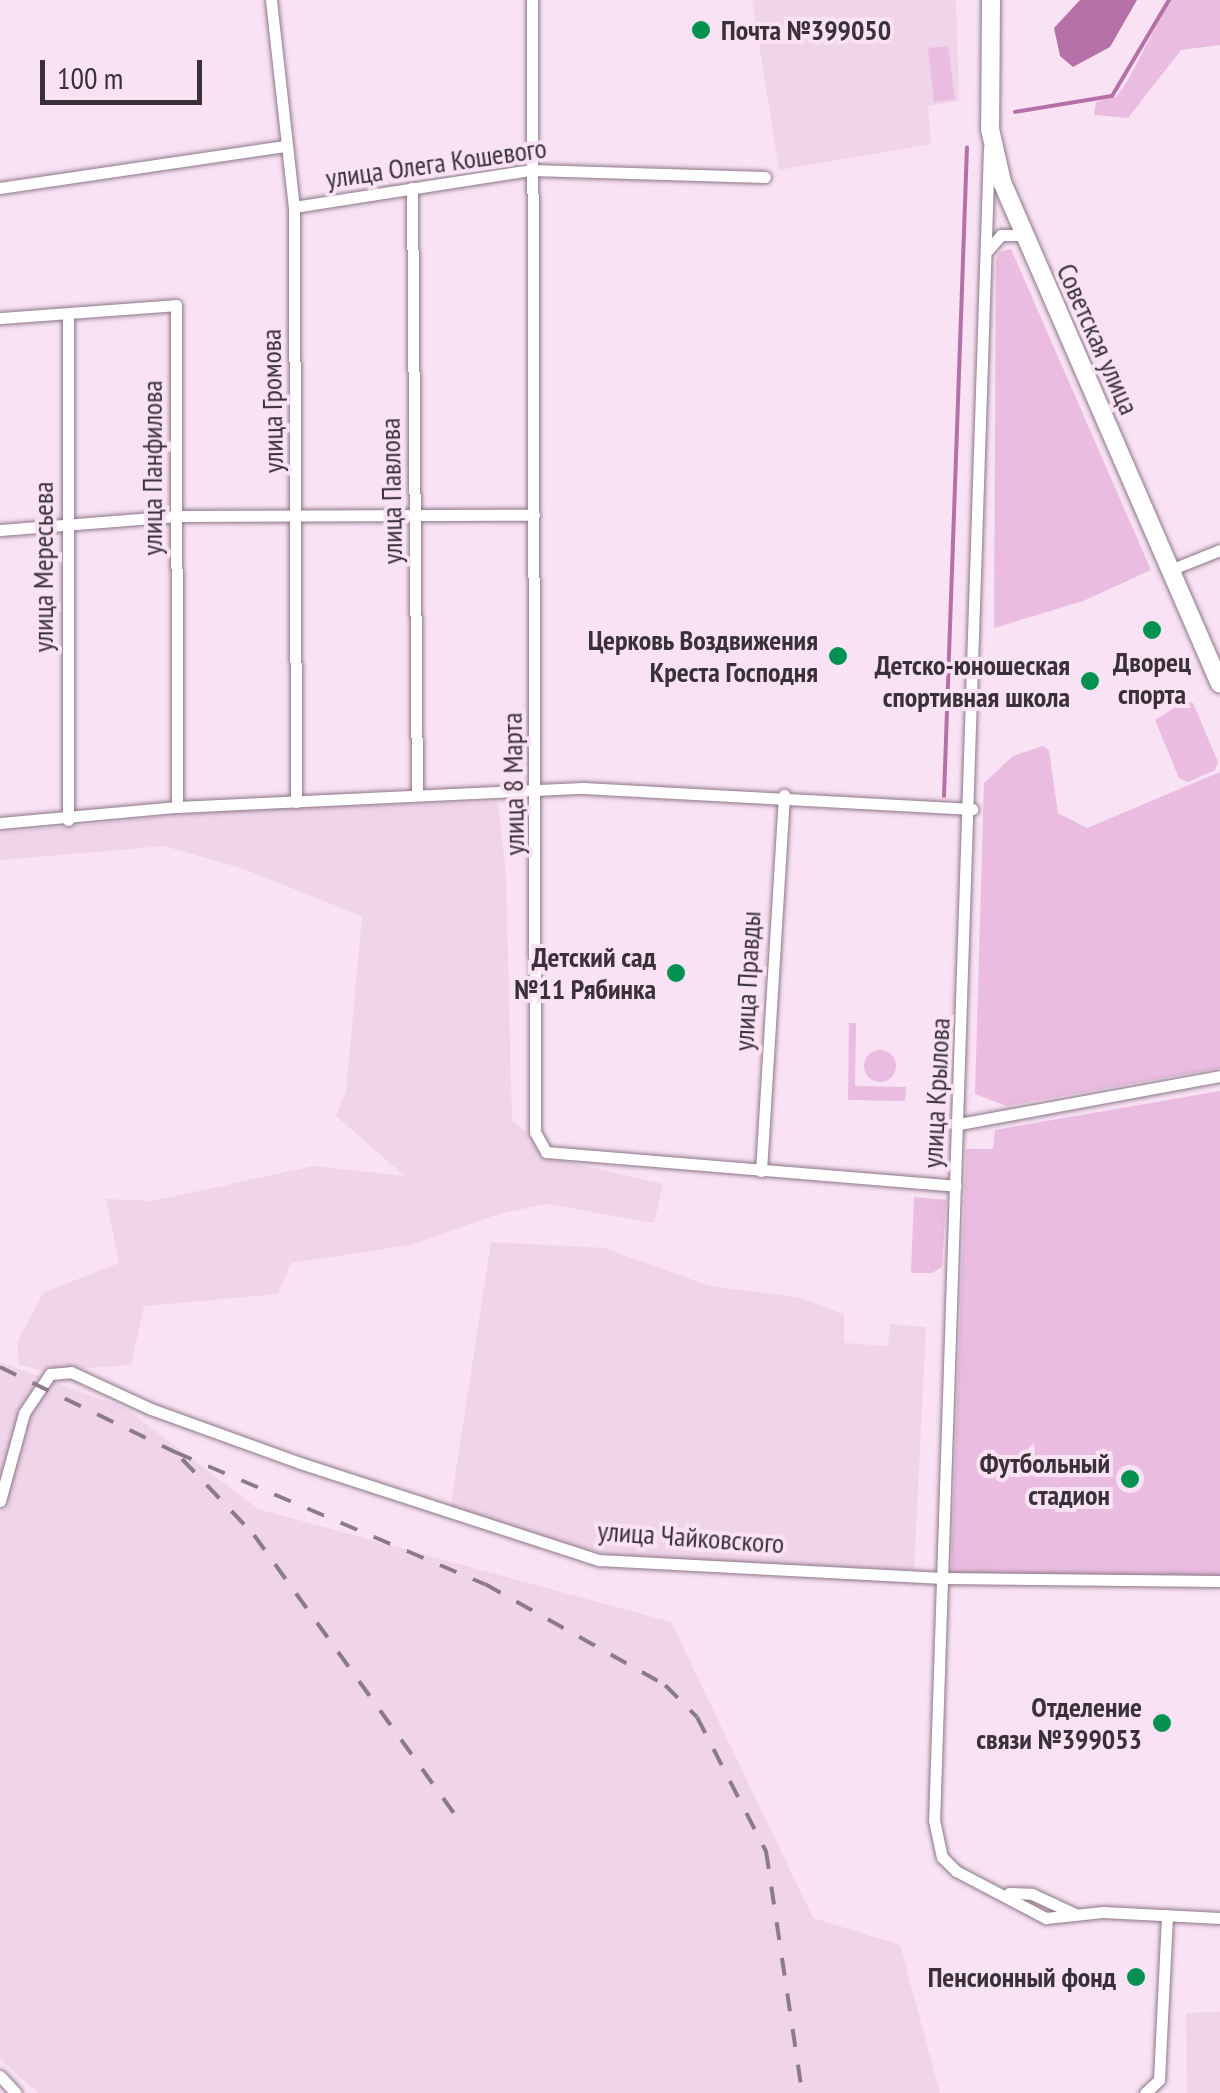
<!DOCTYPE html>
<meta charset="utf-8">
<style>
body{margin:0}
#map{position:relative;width:1220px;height:2093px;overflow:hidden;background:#f8e2f3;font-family:"PT Sans Narrow",sans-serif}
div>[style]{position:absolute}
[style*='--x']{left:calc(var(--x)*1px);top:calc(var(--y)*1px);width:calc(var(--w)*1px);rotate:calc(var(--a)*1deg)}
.built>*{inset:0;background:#f0d4e9}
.green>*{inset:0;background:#eabce0}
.round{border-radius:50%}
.water>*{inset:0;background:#b571a7}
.stream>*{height:4px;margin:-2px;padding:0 2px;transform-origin:2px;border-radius:2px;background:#b571a7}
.roads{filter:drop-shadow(0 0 2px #8b7787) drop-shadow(0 0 2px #8b7787)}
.minor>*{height:11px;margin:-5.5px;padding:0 5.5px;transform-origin:5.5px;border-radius:5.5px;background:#fff}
.secondary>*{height:18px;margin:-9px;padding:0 9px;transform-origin:9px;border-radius:9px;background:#fff}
.rail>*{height:4px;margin-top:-2px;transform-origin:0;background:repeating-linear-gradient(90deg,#8a7c87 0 18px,transparent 0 36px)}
.dots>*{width:28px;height:28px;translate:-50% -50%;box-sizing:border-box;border:5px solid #f8e2f3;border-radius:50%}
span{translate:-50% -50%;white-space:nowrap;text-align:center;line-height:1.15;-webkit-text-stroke:8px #f8e2f3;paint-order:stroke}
.poi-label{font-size:28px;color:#3a3138;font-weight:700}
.left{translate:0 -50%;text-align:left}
.right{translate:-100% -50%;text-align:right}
.street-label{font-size:28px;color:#3a3138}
.scale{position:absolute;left:40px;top:60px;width:162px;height:45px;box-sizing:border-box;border:5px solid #3a3138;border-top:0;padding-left:12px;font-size:30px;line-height:35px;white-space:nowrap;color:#3a3138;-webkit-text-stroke:8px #f8e2f3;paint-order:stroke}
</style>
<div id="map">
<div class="built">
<i style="clip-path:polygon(752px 0,956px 0,959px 101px,928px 106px,931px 144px,779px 170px)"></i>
<i style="clip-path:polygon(498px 802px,506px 874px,512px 1121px,543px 1144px,545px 1157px,663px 1184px,654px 1223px,548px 1204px,502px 1213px,410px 1245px,291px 1263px,278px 1294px,144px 1306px,131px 1365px,46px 1371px,19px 1365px,17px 1343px,43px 1293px,119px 1263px,106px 1199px,153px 1201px,313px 1166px,405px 1176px,336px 1116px,346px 1092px,362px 916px,241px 868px,164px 846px,0 860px,0 833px,241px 809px)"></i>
<i style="clip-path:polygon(491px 1242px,604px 1248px,710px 1286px,797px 1297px,844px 1314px,844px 1343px,888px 1346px,890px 1324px,926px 1327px,914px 1570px,625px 1558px,449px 1516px)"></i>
<i style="clip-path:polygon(0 1362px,125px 1408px,258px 1509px,671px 1622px,813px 1918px,900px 1945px,940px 2093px,39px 2093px,29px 2085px,0 2059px)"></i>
<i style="clip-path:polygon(1220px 2012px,1220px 2093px,1187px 2093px,1186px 2013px)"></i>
</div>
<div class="green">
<i style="clip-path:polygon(1170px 0,1220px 0,1220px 45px,1181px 50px,1128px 118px,1094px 115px,1096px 102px,1116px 97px,1128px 80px)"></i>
<i style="clip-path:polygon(948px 46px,955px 99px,934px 102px,928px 48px)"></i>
<i style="clip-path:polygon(1011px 249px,1151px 570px,1083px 601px,994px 628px,996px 261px,999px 252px)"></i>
<i style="clip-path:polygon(1185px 701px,1193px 703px,1218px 762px,1215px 770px,1188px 782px,1179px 778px,1155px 720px)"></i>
<i style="clip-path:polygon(1043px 746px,1049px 750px,1058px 813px,1087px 828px,1220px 772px,1220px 1068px,1006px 1106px,975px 1094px,984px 783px,1013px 756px)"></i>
<i style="clip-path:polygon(849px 1023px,856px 1023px,855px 1086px,906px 1087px,905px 1101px,848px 1100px)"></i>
<i class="round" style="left:864px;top:1050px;width:32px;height:32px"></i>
<i style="clip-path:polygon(1220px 1091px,1220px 1578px,951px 1574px,966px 1149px,993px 1149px,995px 1130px)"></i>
<i style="clip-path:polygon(914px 1197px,946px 1200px,942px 1267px,932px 1273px,911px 1273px)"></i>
</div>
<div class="water">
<i style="clip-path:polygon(1080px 0,1137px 0,1110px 47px,1073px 67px,1060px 56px,1054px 28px)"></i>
</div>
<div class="stream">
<i style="--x:1015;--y:112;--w:98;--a:-9.4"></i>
<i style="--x:1112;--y:96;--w:112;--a:-59.3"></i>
<i style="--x:944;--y:796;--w:649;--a:-87.97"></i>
</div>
<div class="roads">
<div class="minor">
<i style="--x:271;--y:0;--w:208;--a:83.7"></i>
<i style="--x:294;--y:207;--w:595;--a:89.81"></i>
<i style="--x:532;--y:0;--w:1132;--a:89.85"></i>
<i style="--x:535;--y:1132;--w:23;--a:61"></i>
<i style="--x:546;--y:1152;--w:411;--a:4.7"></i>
<i style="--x:989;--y:148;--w:1673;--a:91.88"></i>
<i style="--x:934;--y:1820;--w:38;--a:78"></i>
<i style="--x:942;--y:1857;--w:20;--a:45"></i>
<i style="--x:956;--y:1871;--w:102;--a:27.6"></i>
<i style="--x:1046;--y:1918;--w:57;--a:-6"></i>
<i style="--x:1103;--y:1912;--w:117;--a:2.9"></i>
<i style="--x:0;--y:188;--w:289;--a:-8.4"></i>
<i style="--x:412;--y:188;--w:606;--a:89.53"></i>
<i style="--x:294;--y:207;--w:240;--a:-8.9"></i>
<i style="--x:531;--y:170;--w:234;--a:1.7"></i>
<i style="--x:988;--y:250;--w:20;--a:-49"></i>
<i style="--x:1001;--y:235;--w:21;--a:0"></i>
<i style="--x:0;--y:318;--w:176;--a:-4.2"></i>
<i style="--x:176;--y:305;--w:502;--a:89.89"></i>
<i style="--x:0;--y:530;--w:178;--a:-4.5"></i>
<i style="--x:177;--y:516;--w:357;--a:-0.2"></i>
<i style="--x:1170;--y:570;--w:54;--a:-21.8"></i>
<i style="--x:68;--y:820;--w:506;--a:-90"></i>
<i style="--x:0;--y:823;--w:178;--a:-5.2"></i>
<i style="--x:177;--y:807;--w:406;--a:-2.7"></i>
<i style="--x:583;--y:788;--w:390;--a:3.1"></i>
<i style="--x:959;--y:1124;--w:265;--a:-10.4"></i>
<i style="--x:761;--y:1171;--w:377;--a:-86.5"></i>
<i style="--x:0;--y:1501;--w:91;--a:-74.7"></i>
<i style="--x:24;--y:1413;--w:47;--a:-56.3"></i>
<i style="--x:50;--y:1374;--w:21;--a:-5"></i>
<i style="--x:71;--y:1372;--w:88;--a:24.8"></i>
<i style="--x:151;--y:1409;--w:158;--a:19.9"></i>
<i style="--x:300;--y:1463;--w:314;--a:18"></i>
<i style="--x:599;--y:1560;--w:344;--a:3"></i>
<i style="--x:943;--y:1578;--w:277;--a:0.6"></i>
<i style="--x:1009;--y:1893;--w:23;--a:2"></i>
<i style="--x:1032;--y:1894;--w:47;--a:24.9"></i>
<i style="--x:0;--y:2076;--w:23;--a:47"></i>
<i style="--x:1145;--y:2093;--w:19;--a:-43"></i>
<i style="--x:1159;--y:2080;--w:165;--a:-87.2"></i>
</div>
<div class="secondary">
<i style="--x:991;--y:0;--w:129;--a:90.4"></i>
<i style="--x:990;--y:129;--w:54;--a:77.2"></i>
<i style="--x:1002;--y:182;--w:547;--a:66.53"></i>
</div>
</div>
<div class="rail">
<i style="--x:0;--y:1367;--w:195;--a:25.9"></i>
<i style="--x:175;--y:1452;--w:337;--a:23.1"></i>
<i style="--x:485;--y:1584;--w:206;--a:29.3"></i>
<i style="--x:665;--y:1685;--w:45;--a:45"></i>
<i style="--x:697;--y:1717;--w:151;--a:62.8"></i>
<i style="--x:766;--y:1851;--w:245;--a:81.5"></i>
<i style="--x:182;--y:1459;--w:105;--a:46.5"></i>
<i style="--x:254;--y:1535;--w:355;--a:54.3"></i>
</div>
<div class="dots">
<i style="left:701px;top:30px;background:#029151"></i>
<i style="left:1152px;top:630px;background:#029151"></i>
<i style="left:838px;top:656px;background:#029151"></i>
<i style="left:1090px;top:681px;background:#029151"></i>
<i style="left:676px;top:973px;background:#029151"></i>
<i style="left:1130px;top:1479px;background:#029151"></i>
<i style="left:1162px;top:1723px;background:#029151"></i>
<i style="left:1136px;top:1977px;background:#029151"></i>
</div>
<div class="poi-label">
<span class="left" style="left:721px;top:30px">Почта №399050</span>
<span class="right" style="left:818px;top:656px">Церковь Воздвижения<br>Креста Господня</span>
<span style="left:1152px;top:678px">Дворец<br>спорта</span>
<span class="right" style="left:1070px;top:681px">Детско-юношеская<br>спортивная школа</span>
<span class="right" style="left:656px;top:973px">Детский сад<br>№11 Рябинка</span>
<span class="right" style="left:1110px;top:1479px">Футбольный<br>стадион</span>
<span class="right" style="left:1142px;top:1723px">Отделение<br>связи №399053</span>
<span class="right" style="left:1116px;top:1977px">Пенсионный фонд</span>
</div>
<div class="street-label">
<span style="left:436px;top:163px;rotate:-8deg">улица Олега Кошевого</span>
<span style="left:1098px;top:339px;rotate:66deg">Советская улица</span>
<span style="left:272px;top:401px;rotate:-91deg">улица Громова</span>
<span style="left:152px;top:468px;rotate:-90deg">улица Панфилова</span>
<span style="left:391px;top:491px;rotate:-91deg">улица Павлова</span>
<span style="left:43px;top:567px;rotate:-90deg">улица Мересьева</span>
<span style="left:513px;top:784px;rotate:-91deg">улица 8 Марта</span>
<span style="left:747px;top:981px;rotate:-87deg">улица Правды</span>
<span style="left:936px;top:1093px;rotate:-87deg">улица Крылова</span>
<span style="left:691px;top:1537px;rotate:4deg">улица Чайковского</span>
</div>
<div class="scale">100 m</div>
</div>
